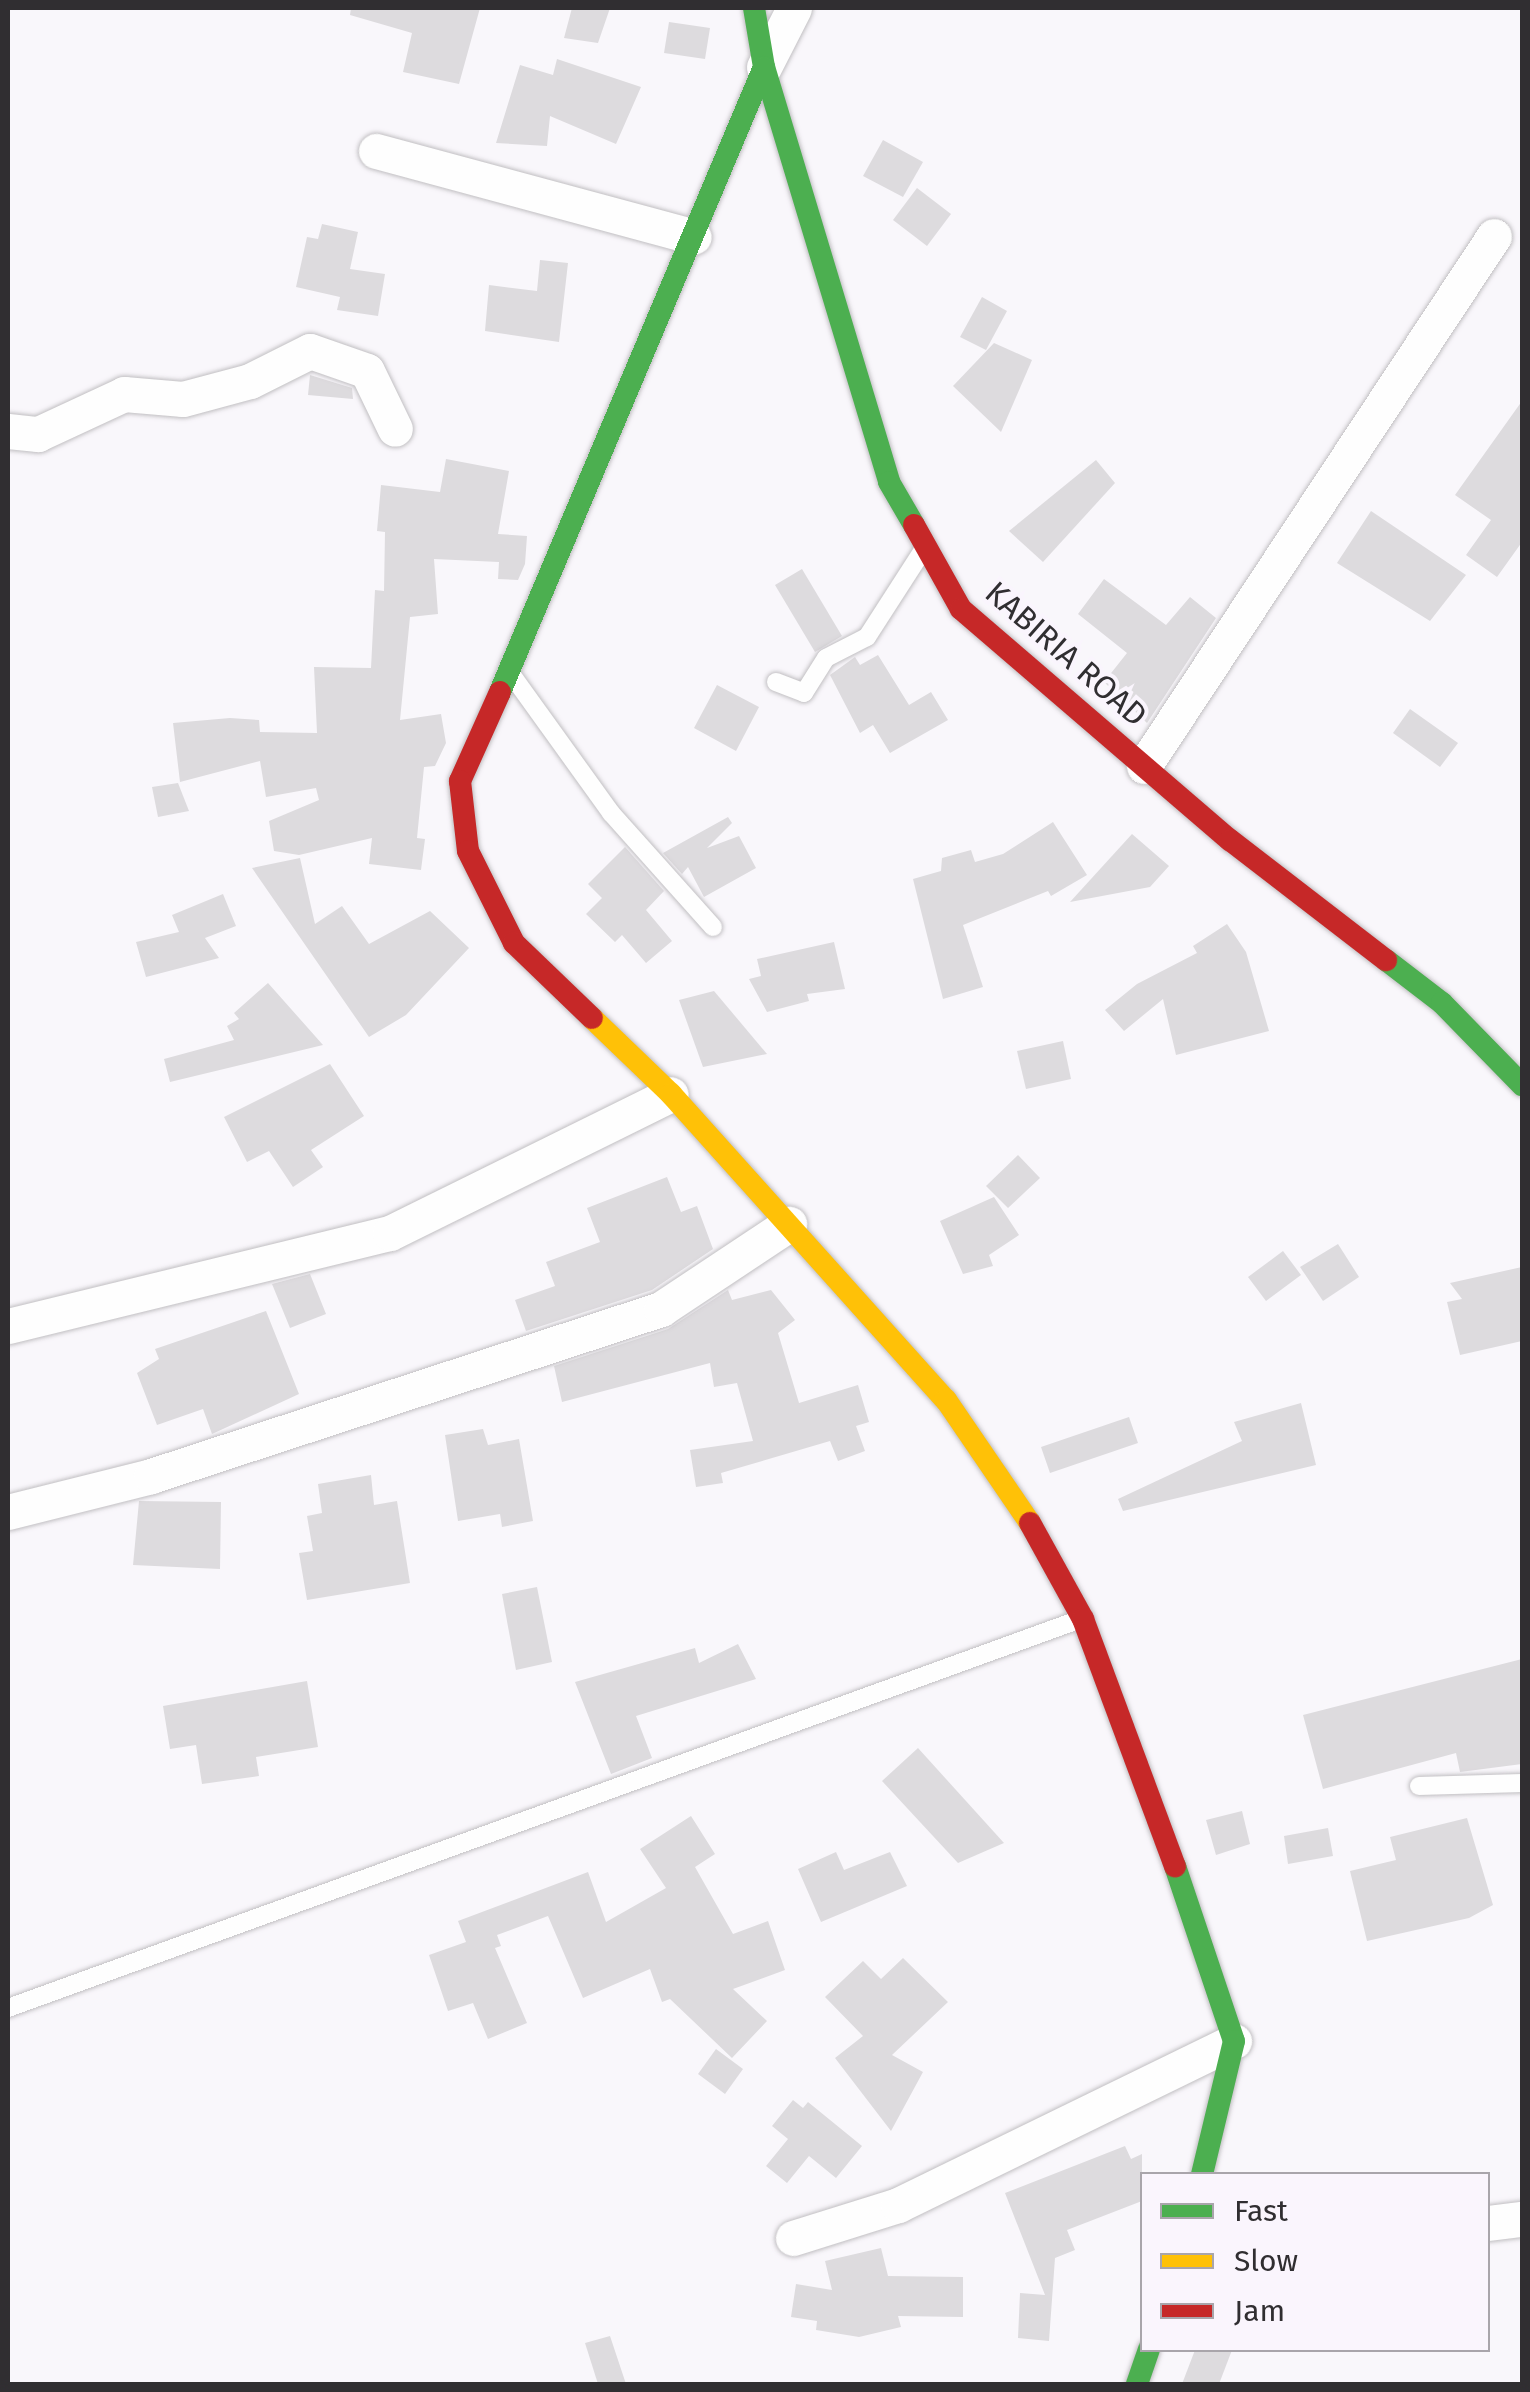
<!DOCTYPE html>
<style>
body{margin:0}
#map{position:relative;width:1530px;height:2392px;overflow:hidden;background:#f9f7fb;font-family:"Fira Sans",sans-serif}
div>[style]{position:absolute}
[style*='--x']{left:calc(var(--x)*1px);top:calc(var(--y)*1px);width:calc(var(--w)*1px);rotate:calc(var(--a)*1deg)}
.building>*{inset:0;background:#dddbde}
.roads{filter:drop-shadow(0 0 2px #c1bfc2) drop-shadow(0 0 2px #c1bfc2)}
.lane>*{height:18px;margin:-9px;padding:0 9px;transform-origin:9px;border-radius:9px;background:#fefefe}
.street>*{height:35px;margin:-17.5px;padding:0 17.5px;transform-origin:17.5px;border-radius:17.5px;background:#fefefe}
.fast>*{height:22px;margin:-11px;padding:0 11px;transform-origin:11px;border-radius:11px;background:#4caf50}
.slow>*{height:22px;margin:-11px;padding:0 11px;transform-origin:11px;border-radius:11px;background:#ffc107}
.jam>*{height:22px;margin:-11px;padding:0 11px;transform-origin:11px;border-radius:11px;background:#c62828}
span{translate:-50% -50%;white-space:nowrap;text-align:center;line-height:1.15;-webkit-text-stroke:8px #faf5fd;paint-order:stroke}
.street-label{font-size:32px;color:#302e31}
.frame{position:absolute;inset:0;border:10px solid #302e31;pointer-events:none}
.legend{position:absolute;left:1140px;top:2172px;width:350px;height:180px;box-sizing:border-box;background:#faf5fd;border:2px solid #a9a5ab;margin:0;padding:12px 18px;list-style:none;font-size:30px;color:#302e31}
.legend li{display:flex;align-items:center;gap:20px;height:50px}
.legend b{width:50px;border:2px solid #a9a5ab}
</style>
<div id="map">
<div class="building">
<i style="clip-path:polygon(351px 8px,480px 8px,459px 84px,403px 72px,412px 33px,350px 15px)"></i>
<i style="clip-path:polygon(572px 8px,610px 8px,598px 43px,564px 38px)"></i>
<i style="clip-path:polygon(669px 22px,710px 28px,705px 59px,664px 53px)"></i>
<i style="clip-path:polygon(557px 59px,641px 87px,616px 144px,550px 116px,547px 146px,496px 143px,520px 65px,553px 75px)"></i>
<i style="clip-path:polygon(883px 140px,923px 162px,903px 197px,863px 176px)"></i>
<i style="clip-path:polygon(917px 188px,951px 214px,927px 246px,893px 220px)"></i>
<i style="clip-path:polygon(322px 224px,358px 232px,350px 269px,385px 274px,378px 316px,337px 310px,340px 297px,296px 287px,307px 237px,318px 239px)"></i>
<i style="clip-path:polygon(540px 260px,568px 263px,559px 342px,485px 331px,489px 285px,537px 291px)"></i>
<i style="clip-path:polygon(982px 297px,1007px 311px,986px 350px,960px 337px)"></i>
<i style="clip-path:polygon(994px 343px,1032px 360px,1001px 432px,953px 386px)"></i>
<i style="clip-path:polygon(310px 375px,352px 388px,353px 399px,308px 395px)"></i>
<i style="clip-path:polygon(1522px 401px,1522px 542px,1497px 577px,1466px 555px,1491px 520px,1455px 495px)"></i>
<i style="clip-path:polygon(446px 459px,509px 471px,498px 534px,527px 536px,525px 564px,518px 580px,498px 579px,499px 562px,434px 559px,438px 614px,410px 617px,400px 720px,441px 714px,446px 743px,435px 766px,424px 767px,417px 838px,425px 839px,421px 870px,369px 864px,372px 838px,299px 855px,274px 851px,269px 821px,319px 800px,316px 788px,266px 797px,260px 761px,180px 782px,173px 723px,230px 718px,259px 720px,260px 732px,317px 733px,314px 667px,371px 668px,375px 590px,384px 591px,385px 532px,377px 531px,381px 485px,440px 492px)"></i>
<i style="clip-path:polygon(1096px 460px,1115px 483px,1043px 562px,1009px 531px)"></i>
<i style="clip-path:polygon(1371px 511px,1466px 575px,1430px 621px,1337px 563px)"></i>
<i style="clip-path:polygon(802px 569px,842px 636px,815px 652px,775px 585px)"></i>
<i style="clip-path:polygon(1104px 579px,1166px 625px,1190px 597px,1216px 618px,1147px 723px,1104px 682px,1127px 653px,1078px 614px)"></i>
<i style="clip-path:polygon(878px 655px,909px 705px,931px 692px,948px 720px,890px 753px,873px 725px,860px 733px,830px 675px,855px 657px,860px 665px)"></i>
<i style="clip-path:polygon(717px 685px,759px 707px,736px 751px,694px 728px)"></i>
<i style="clip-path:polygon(1410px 709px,1458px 743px,1440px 767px,1393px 733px)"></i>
<i style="clip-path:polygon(178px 783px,189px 811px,158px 817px,152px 787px)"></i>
<i style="clip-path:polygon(728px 817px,732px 823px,707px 848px,739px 836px,756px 868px,704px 897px,688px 867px,682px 874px,663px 853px)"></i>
<i style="clip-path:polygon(1053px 822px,1087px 875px,1051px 896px,1048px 891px,963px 925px,983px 987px,943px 999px,913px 879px,941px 871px,942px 858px,971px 850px,975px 862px,1003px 854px)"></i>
<i style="clip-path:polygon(1132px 834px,1169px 866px,1150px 887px,1070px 902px)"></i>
<i style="clip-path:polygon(625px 847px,664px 891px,646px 910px,672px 941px,646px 963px,622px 935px,615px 942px,586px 914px,602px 898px,588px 884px)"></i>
<i style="clip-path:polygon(300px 858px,315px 924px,342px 906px,369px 944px,430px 911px,469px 948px,406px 1015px,369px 1037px,252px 868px)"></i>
<i style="clip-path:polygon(223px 894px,236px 926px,205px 938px,219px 958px,146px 977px,136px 942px,179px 932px,172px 915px)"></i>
<i style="clip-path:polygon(1227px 924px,1246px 952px,1269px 1031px,1176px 1055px,1163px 999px,1124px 1031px,1105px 1010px,1137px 984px,1197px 953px,1193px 946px)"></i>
<i style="clip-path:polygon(834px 942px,845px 989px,807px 994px,809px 1001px,767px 1012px,749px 979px,761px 976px,757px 959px)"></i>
<i style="clip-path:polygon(268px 983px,323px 1045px,170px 1082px,164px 1059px,234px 1040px,227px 1026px,239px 1019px,234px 1013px)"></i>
<i style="clip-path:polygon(714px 991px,767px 1054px,703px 1067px,679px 1000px)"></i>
<i style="clip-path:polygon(1063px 1041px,1071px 1079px,1026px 1089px,1017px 1051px)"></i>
<i style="clip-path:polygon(330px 1064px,364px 1116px,311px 1150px,323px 1167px,293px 1187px,269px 1151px,247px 1162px,224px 1117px)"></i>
<i style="clip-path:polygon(1018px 1155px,1040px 1178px,1008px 1208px,986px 1186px)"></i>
<i style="clip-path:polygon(667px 1177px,681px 1212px,697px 1206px,713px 1249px,652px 1290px,526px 1331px,515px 1300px,555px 1286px,546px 1262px,600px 1242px,587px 1208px)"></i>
<i style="clip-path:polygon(994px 1197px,1019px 1235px,989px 1255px,993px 1266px,963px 1274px,940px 1221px)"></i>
<i style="clip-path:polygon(1338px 1244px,1359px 1277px,1323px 1301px,1300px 1267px)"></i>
<i style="clip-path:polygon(1283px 1251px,1301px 1275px,1266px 1301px,1248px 1277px)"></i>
<i style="clip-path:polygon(1522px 1267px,1522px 1341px,1460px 1355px,1447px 1302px,1462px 1299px,1450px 1283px)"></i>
<i style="clip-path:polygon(310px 1274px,326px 1314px,290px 1328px,272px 1284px)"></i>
<i style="clip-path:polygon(728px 1290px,732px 1300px,771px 1290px,795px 1320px,778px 1333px,799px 1403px,858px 1385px,869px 1422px,856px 1426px,865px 1451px,838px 1461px,830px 1441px,721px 1473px,723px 1483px,696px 1487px,690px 1450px,753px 1441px,737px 1383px,714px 1387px,710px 1363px,562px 1402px,554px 1366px,668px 1329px)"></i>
<i style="clip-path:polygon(266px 1311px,299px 1394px,212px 1434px,203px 1409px,157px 1425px,137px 1373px,159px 1359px,155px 1349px)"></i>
<i style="clip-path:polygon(1301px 1403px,1316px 1465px,1123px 1511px,1118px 1499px,1242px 1441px,1234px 1422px)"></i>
<i style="clip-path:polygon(1129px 1417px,1138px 1443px,1050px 1473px,1041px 1447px)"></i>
<i style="clip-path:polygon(483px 1429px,488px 1445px,519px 1439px,533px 1521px,502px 1527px,500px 1514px,458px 1521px,445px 1435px)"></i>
<i style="clip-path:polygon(371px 1475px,374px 1505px,397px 1501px,410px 1583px,307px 1600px,299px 1553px,313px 1551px,307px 1516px,322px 1513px,318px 1484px)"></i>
<i style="clip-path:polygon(139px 1501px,221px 1502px,220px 1569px,133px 1565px)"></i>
<i style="clip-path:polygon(537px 1587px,552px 1662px,516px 1670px,502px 1594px)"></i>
<i style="clip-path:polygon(738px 1644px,756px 1679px,636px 1716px,652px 1758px,611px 1774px,575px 1682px,695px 1648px,699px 1663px)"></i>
<i style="clip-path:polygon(1522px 1659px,1522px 1764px,1460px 1772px,1456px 1753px,1323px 1789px,1303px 1715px)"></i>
<i style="clip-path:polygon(307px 1681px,318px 1747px,256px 1757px,259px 1776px,202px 1784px,196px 1745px,170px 1749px,163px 1706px)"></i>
<i style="clip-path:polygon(918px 1748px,1004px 1843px,958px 1863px,882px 1781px)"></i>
<i style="clip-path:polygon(1242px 1811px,1250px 1844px,1216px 1855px,1206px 1820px)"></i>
<i style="clip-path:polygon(691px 1816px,715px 1854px,695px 1867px,733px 1934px,768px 1921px,785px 1970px,733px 1989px,767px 2021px,732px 2058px,670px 1999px,662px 2002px,650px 1969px,583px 1998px,548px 1916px,497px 1935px,501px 1946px,495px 1948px,527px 2023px,488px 2039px,473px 2003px,448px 2011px,429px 1955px,466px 1942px,458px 1921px,588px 1872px,606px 1922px,666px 1888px,640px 1849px)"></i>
<i style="clip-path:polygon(1467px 1818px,1493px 1905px,1469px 1918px,1367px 1941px,1350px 1871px,1396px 1860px,1390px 1837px)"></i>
<i style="clip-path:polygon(1328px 1828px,1333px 1856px,1288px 1864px,1284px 1836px)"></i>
<i style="clip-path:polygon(836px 1852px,844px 1870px,890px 1852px,907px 1886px,821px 1922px,798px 1869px)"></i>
<i style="clip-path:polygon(903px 1958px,948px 2002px,892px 2055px,923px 2072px,891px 2131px,835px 2058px,863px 2036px,825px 1997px,863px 1961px,881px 1979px)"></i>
<i style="clip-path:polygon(716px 2049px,743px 2069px,725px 2094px,698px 2074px)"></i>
<i style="clip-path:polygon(793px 2100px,803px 2108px,808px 2102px,862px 2146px,836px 2178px,809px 2156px,787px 2183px,766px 2166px,788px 2139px,772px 2126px)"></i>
<i style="clip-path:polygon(1125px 2146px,1131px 2159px,1142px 2154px,1142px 2201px,1067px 2230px,1075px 2250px,1055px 2258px,1049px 2341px,1018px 2338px,1020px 2293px,1045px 2295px,1005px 2193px)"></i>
<i style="clip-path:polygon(881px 2248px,888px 2276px,963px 2277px,963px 2317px,898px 2316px,901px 2327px,859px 2337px,816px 2330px,817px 2321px,791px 2317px,796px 2284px,832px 2290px,825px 2261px)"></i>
<i style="clip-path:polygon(610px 2336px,626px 2384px,598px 2384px,585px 2343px)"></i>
<i style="clip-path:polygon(1195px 2350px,1232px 2350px,1219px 2384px,1182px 2384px)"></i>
</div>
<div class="roads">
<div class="lane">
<i style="--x:514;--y:678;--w:166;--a:54.3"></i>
<i style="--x:611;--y:813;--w:153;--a:48.2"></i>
<i style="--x:776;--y:682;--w:30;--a:21"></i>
<i style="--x:804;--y:693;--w:41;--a:-57.8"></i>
<i style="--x:826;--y:658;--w:46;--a:-27.1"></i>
<i style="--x:867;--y:637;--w:103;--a:-57.2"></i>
<i style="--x:1419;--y:1786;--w:103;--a:-1.7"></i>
<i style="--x:8;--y:2008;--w:1138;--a:-19.93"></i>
</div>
<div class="street">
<i style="--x:764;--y:67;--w:66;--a:-63"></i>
<i style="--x:376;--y:151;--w:329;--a:15.1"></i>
<i style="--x:8;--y:431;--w:30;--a:6"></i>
<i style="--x:38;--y:434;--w:95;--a:-24.9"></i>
<i style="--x:124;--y:394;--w:59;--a:4.8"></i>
<i style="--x:183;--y:399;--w:69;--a:-15"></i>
<i style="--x:250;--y:381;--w:67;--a:-26.6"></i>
<i style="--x:310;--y:351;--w:60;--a:19.3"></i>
<i style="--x:367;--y:371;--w:64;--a:64.2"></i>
<i style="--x:1144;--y:766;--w:635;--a:-56.56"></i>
<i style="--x:8;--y:1326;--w:393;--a:-13.7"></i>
<i style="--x:390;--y:1233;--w:313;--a:-26.3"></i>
<i style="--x:8;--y:1512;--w:147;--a:-14.1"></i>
<i style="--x:151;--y:1476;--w:537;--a:-18.13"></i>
<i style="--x:661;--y:1309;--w:154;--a:-33.6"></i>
<i style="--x:1488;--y:2223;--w:34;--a:-7"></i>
<i style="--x:793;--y:2238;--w:110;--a:-17.4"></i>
<i style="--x:898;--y:2205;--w:374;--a:-26"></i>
</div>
<div class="fast">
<i style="--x:754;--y:8;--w:60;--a:80.4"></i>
<i style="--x:764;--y:67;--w:433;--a:73.2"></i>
<i style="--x:889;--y:482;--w:50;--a:59.8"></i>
<i style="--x:500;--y:692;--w:678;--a:-67.1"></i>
<i style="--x:1386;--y:960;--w:71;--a:37.5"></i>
<i style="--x:1442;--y:1003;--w:115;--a:45.7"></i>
<i style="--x:1175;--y:1866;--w:185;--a:71.4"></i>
<i style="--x:1234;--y:2041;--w:137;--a:103.5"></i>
<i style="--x:1137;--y:2384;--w:36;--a:-71"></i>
</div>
<div class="slow">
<i style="--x:592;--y:1018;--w:110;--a:43.9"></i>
<i style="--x:671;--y:1094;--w:411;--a:48.1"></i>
<i style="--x:946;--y:1400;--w:149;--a:55.7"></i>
</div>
<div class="jam">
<i style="--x:914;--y:525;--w:96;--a:60.8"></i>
<i style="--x:961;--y:609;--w:355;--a:40.7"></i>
<i style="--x:1230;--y:840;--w:197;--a:37.6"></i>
<i style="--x:500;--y:692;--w:98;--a:114.2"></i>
<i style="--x:460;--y:781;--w:70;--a:83.5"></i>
<i style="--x:468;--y:851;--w:103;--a:63.4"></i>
<i style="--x:514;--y:943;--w:108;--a:43.9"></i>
<i style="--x:1030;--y:1523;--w:110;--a:61.1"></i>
<i style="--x:1083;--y:1619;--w:264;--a:69.6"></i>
</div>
</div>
<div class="street-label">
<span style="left:1066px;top:654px;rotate:41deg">KABIRIA ROAD</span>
</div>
<div class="frame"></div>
<ul class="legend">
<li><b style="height:12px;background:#4caf50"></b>Fast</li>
<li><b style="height:12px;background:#ffc107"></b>Slow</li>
<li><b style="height:12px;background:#c62828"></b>Jam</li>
</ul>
</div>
